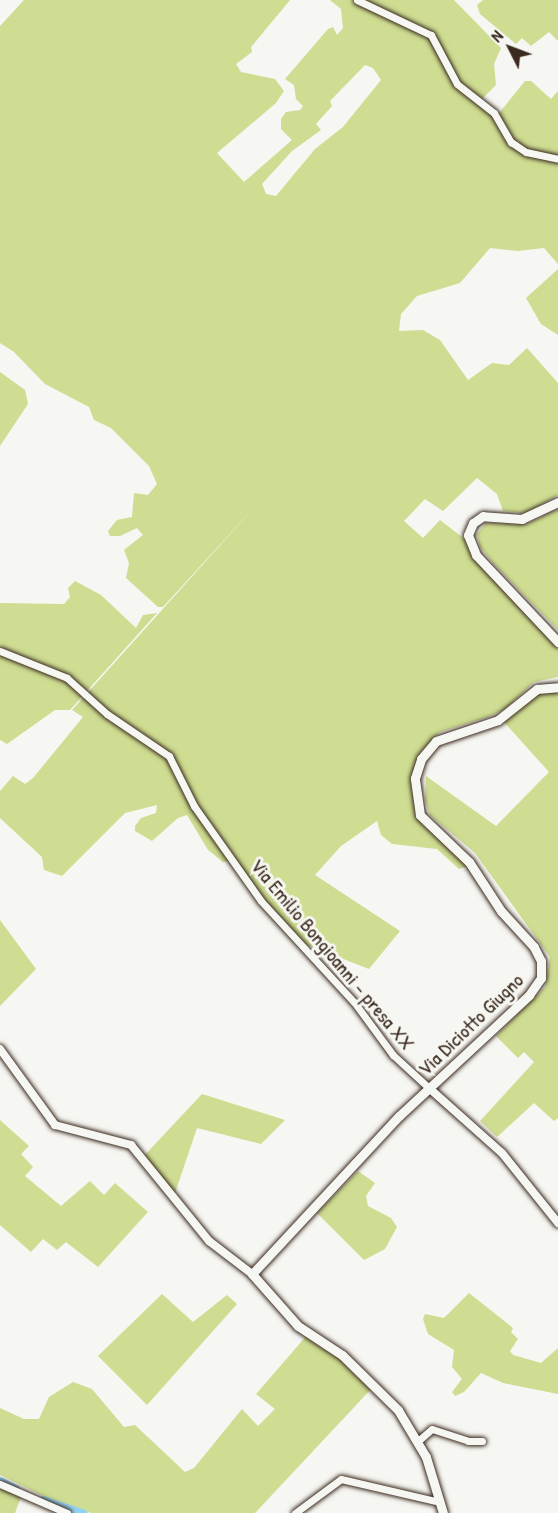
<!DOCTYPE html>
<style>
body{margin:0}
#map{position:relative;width:558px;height:1513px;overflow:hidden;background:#f6f6f2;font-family:"Patrick Hand",sans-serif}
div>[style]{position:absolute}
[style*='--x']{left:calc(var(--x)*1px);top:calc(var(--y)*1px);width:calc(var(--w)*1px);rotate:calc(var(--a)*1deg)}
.green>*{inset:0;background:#cedd91}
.canal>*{height:7px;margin:-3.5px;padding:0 3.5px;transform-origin:3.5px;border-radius:3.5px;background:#94d2f5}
.roads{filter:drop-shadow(0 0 2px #3b2a1e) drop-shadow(0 0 2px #3b2a1e)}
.minor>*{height:7px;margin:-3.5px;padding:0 3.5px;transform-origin:3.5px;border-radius:3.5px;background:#f6f6f2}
.tertiary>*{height:8px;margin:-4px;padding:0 4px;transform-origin:4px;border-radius:4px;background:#f6f6f2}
.secondary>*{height:9px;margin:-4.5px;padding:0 4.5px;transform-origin:4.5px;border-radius:4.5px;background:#f6f6f2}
span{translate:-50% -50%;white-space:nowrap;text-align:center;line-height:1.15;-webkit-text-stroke:6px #f6f6f2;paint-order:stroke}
.street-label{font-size:20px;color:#3b2a1e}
.north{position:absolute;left:480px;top:18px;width:60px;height:60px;-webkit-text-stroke:4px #f6f6f2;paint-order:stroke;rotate:312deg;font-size:16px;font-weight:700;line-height:24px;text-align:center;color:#3b2a1e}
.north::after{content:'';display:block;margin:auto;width:21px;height:27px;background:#3b2a1e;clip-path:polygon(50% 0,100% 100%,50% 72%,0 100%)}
</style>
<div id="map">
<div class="green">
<i style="clip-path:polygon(evenodd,24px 0,290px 0,251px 47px,252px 52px,236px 64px,241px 72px,275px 79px,284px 91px,276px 103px,217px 153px,244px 182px,292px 140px,281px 129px,281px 119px,286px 112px,300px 110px,303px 106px,296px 99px,294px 85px,285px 79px,328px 29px,333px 27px,337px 35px,343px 28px,341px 9px,330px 0,454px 0,501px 48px,494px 64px,496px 85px,480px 101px,496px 117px,525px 81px,531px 81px,551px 99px,558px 91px,558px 264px,544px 248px,518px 251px,490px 248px,460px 283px,417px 296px,401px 314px,399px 331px,423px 330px,440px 340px,468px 380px,492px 363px,509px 365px,527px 348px,558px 383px,558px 495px,526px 513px,503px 511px,497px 494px,477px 478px,443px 511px,425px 499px,404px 521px,423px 538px,440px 520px,466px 540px,558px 644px,558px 677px,534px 682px,505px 709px,488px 717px,440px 732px,419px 754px,421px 821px,470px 865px,459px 869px,437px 849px,392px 844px,381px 835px,377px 821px,341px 846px,315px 875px,400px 931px,369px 969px,300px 942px,232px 861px,223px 862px,208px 850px,187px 815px,178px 818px,152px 841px,135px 831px,135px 826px,141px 818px,156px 813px,157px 805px,125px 813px,62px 876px,44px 870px,42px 857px,0 818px,0 791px,13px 776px,25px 784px,33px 778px,83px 717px,72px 710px,259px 502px,163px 607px,158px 607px,126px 578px,129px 563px,124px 550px,143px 535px,137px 528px,120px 536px,110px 536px,108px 531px,117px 520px,132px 517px,134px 493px,148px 495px,157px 484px,149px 466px,111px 428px,94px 420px,89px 407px,45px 384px,14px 352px,0 343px,0 26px,24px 0,365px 65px,373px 68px,381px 80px,343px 127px,315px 149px,276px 196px,266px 194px,262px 184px,292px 151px,321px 130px,316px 124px,332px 106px,330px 101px,365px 65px)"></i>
<i style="clip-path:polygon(483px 0,558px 0,558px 41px,549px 32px,531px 46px,522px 38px,516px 44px,480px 14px,477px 5px)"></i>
<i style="clip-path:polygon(558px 269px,558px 335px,541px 324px,526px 298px)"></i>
<i style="clip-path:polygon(0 372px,25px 390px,28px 404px,0 446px)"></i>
<i style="clip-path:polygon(558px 509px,558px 630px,494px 564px,480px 547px,477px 534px,486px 523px,527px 524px)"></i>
<i style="clip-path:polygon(75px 581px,101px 595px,136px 628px,143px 615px,157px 613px,70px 710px,55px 710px,7px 744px,0 740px,0 603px,64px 604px,70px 597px,68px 588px)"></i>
<i style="clip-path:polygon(558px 688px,558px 1118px,554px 1121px,534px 1103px,497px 1137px,480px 1121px,534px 1062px,524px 1052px,518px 1058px,496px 1036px,545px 987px,550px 957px,475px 853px,430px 815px,425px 800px,426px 776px,496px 826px,549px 772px,504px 722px,539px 692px)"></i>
<i style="clip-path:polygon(0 920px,36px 969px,0 1006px)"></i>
<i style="clip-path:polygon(202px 1094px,285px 1120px,261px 1144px,197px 1128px,173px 1199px,142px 1158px)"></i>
<i style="clip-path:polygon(0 1120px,29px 1146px,21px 1154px,33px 1167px,25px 1176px,61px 1206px,90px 1181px,104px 1195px,115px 1183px,148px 1212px,98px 1267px,66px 1242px,57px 1250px,43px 1239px,31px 1252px,0 1225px)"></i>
<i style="clip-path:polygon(358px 1171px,375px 1183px,366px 1196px,368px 1206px,391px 1218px,397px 1227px,385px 1249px,364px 1260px,317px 1213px)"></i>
<i style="clip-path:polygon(469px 1293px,513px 1328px,511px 1332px,518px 1339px,510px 1351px,513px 1355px,541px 1363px,558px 1348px,558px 1394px,503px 1383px,481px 1373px,464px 1392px,455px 1396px,452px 1392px,462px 1379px,452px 1367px,454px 1350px,428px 1334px,423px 1319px,425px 1314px,444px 1318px)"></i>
<i style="clip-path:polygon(162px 1294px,193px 1322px,227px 1295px,237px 1304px,147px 1405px,98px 1356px)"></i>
<i style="clip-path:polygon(309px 1333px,374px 1386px,255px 1513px,91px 1513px,56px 1502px,0 1475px,0 1408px,24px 1419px,39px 1419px,49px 1397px,73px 1382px,92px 1389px,124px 1427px,135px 1425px,185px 1472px,194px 1468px,242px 1409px,258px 1426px,275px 1409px,256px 1394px)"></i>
<i style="clip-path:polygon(0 1486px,21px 1497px,15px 1513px,0 1513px)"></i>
</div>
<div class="canal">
<i style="--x:0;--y:1480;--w:18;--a:27"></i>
<i style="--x:43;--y:1499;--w:43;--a:18.9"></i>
</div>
<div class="roads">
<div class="minor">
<i style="--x:357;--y:0;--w:82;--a:25.3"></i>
<i style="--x:431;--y:35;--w:55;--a:62"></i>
<i style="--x:457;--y:84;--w:47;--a:38.1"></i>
<i style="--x:494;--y:113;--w:34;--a:60"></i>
<i style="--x:511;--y:142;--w:18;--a:34"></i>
<i style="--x:526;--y:152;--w:33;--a:12"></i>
<i style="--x:0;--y:651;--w:72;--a:21.9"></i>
<i style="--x:67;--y:678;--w:54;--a:42"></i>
<i style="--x:107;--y:714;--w:75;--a:34.1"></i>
<i style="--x:169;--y:756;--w:56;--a:63.4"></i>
<i style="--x:194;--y:806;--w:116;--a:54.8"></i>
<i style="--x:261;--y:901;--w:137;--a:47.4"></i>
<i style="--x:354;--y:1002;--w:66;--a:53.7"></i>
<i style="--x:393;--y:1055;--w:49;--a:42.5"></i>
<i style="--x:418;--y:1441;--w:18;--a:-41"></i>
<i style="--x:432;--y:1429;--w:38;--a:18"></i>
<i style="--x:468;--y:1441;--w:14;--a:0"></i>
<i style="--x:0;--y:1484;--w:73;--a:23.4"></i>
<i style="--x:295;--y:1513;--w:57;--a:-36.5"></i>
<i style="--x:341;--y:1479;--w:102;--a:13.1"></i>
</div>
<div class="tertiary">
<i style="--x:0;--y:1049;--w:94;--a:54.1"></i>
<i style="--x:55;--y:1125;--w:79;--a:14.7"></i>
<i style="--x:131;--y:1145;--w:124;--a:50.9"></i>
<i style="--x:209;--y:1241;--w:54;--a:37.5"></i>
<i style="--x:429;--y:1088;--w:98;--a:41.7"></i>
<i style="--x:502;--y:1153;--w:90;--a:51.3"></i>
</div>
<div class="secondary">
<i style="--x:558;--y:502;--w:40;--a:155"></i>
<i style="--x:522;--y:519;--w:39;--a:-176"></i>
<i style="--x:483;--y:516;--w:12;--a:145"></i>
<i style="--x:473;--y:523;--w:13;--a:113"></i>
<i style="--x:468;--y:535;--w:22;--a:68"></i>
<i style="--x:476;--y:555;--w:120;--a:46.7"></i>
<i style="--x:443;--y:1513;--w:59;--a:-106.9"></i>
<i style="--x:426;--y:1457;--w:55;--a:-120.8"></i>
<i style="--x:398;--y:1410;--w:78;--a:-135.5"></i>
<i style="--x:342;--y:1355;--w:53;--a:-146.6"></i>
<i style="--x:298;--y:1326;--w:69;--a:-131.5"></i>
<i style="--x:252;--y:1274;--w:216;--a:-47.1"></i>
<i style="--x:399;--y:1116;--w:178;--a:-42.9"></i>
<i style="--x:529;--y:995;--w:21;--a:-55"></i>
<i style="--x:541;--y:978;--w:17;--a:-90"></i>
<i style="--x:541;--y:961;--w:16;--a:-117"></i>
<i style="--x:534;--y:947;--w:49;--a:-132.5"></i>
<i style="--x:501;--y:911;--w:59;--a:-123.1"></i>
<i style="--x:469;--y:862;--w:68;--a:-136.2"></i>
<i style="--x:420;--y:815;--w:37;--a:-98"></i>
<i style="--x:415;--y:778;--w:20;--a:-72"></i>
<i style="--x:421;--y:759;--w:23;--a:-50"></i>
<i style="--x:436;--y:741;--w:65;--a:-18.7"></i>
<i style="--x:498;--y:720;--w:50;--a:-38.5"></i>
<i style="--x:537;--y:689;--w:21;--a:-5"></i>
</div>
</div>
<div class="street-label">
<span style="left:333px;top:954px;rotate:50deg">Via Emilio Bongioanni - presa XX</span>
<span style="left:470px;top:1024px;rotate:-44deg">Via Diciotto Giugno</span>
</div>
<div class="north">N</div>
</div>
